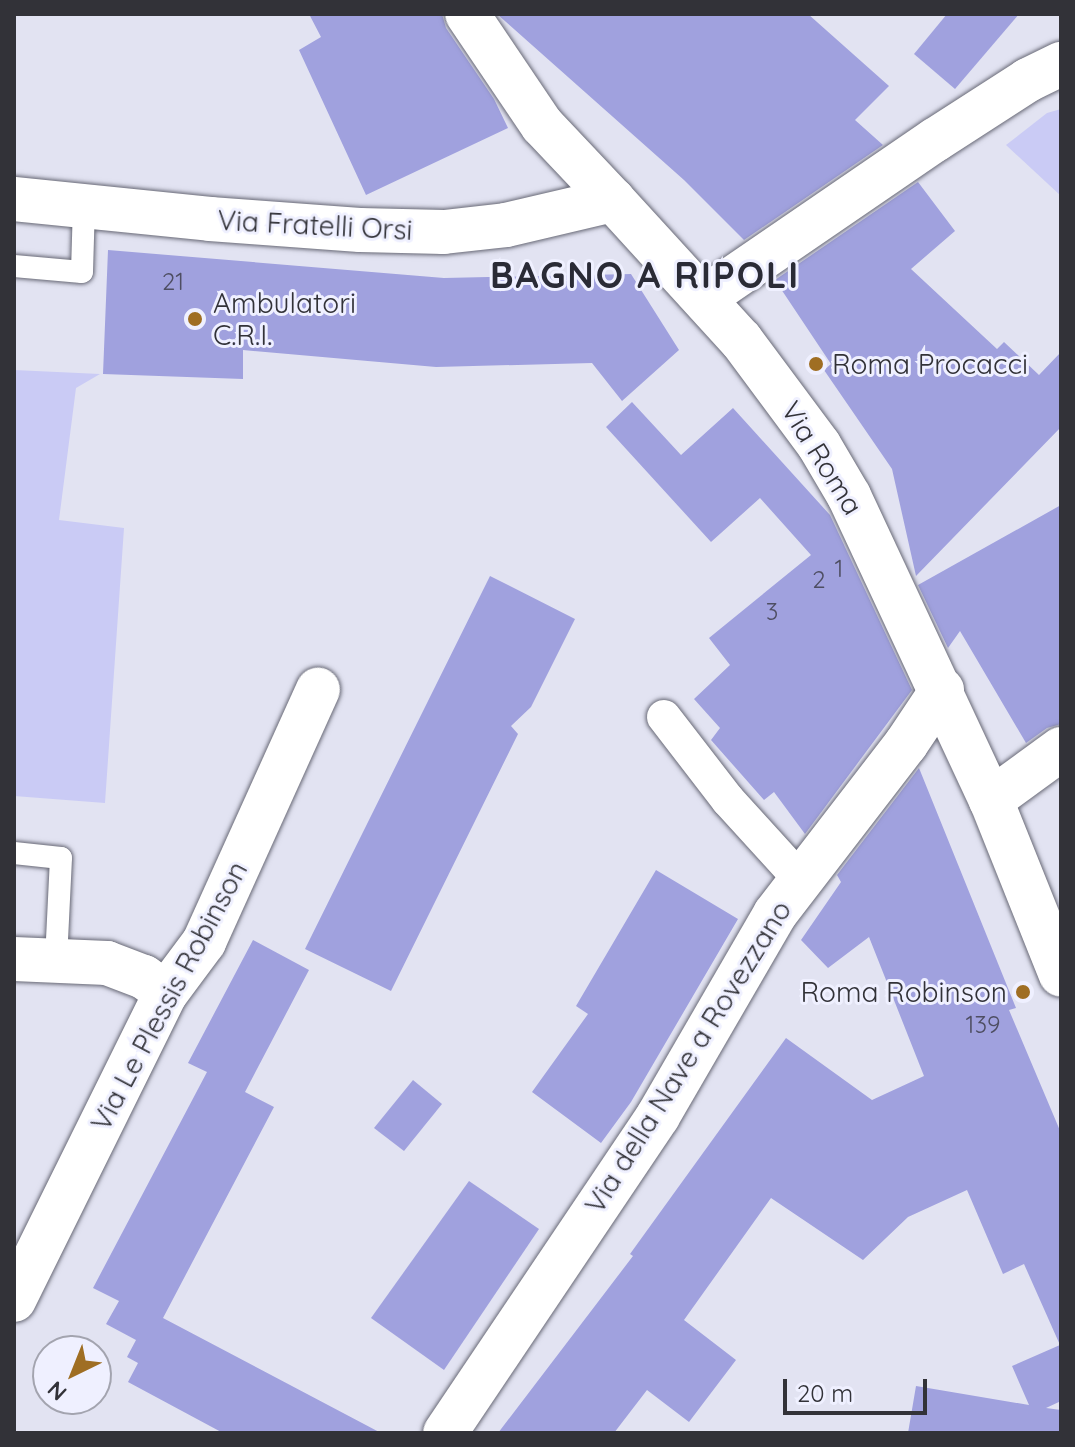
<!DOCTYPE html>
<style>
body{margin:0}
#map{position:relative;width:1075px;height:1447px;overflow:hidden;background:#e2e3f2;font-family:Quicksand,sans-serif}
div>[style]{position:absolute}
[style*='--x']{left:calc(var(--x)*1px);top:calc(var(--y)*1px);width:calc(var(--w)*1px);rotate:calc(var(--a)*1deg)}
.green>*{inset:0;background:#cacbf5}
.building>*{inset:0;background:#a0a1de}
.roads{filter:drop-shadow(0 0 2px #686976) drop-shadow(0 0 2px #686976)}
.service>*{height:22px;margin:-11px;padding:0 11px;transform-origin:11px;border-radius:11px;background:#fff}
.pedestrian>*{height:34px;margin:-17px;padding:0 17px;transform-origin:17px;border-radius:17px;background:#fff}
.minor>*{height:44px;margin:-22px;padding:0 22px;transform-origin:22px;border-radius:22px;background:#fff}
.tertiary>*{height:44px;margin:-22px;padding:0 22px;transform-origin:22px;border-radius:22px;background:#fff}
.secondary>*{height:44px;margin:-22px;padding:0 22px;transform-origin:22px;border-radius:22px;background:#fff}
.dots>*{width:22px;height:22px;translate:-50% -50%;box-sizing:border-box;border:4px solid #eff0ff;border-radius:50%}
span{translate:-50% -50%;white-space:nowrap;text-align:center;line-height:1.15;-webkit-text-stroke:6px #eff0ff;paint-order:stroke}
.number-label{font-size:24px;color:#4e4e62}
.number-label span{-webkit-text-stroke-width:0}
.street-label{font-size:28px;color:#323238}
.poi-label{font-size:28px;color:#323238}
.left{translate:0 -50%;text-align:left}
.right{translate:-100% -50%;text-align:right}
.district-label{font-size:36px;color:#2a2b36;font-weight:700;letter-spacing:2px}
.frame{position:absolute;inset:0;border:16px solid #323238;pointer-events:none}
.north{position:absolute;left:32px;top:1335px;width:80px;height:80px;box-sizing:border-box;background:#eff0ff;border:2px solid #a3a4af;border-radius:50%;rotate:223deg;font-size:22px;font-weight:700;line-height:32px;text-align:center;color:#323238}
.north::after{content:'';display:block;margin:auto;width:28px;height:36px;background:#9f6e23;clip-path:polygon(50% 0,100% 100%,50% 72%,0 100%)}
.scale{position:absolute;left:783px;top:1379px;width:144px;height:36px;box-sizing:border-box;border:4px solid #323238;border-top:0;padding-left:10px;font-size:24px;line-height:28px;white-space:nowrap;color:#323238;-webkit-text-stroke:6px #eff0ff;paint-order:stroke}
</style>
<div id="map">
<div class="green">
<i style="clip-path:polygon(1061px 109px,1061px 196px,1006px 145px,1047px 113px)"></i>
<i style="clip-path:polygon(14px 370px,100px 374px,76px 388px,59px 520px,124px 528px,105px 803px,14px 796px)"></i>
</div>
<div class="building">
<i style="clip-path:polygon(309px 14px,442px 14px,446px 28px,494px 99px,508px 128px,366px 195px,299px 50px,321px 37px)"></i>
<i style="clip-path:polygon(497px 14px,808px 14px,889px 86px,855px 120px,883px 145px,744px 240px,684px 180px)"></i>
<i style="clip-path:polygon(947px 14px,1019px 14px,955px 89px,914px 54px)"></i>
<i style="clip-path:polygon(918px 182px,955px 231px,911px 269px,997px 349px,1004px 342px,1039px 375px,1061px 352px,1061px 427px,916px 576px,892px 469px,824px 370px,831px 364px,775px 280px)"></i>
<i style="clip-path:polygon(108px 250px,444px 278px,631px 274px,679px 350px,622px 401px,592px 363px,436px 367px,243px 350px,243px 379px,103px 374px)"></i>
<i style="clip-path:polygon(632px 402px,681px 455px,733px 408px,830px 515px,912px 690px,805px 834px,774px 792px,764px 800px,711px 740px,720px 728px,694px 699px,730px 665px,709px 638px,811px 555px,760px 498px,711px 542px,606px 427px)"></i>
<i style="clip-path:polygon(1061px 505px,1061px 724px,1047px 728px,1026px 743px,960px 631px,948px 648px,918px 585px)"></i>
<i style="clip-path:polygon(490px 576px,575px 619px,531px 707px,511px 726px,518px 734px,391px 991px,305px 949px)"></i>
<i style="clip-path:polygon(919px 768px,1016px 1008px,1009px 1010px,1061px 1133px,1061px 1401px,1046px 1408px,1061px 1410px,1061px 1433px,908px 1433px,916px 1386px,1029px 1405px,1012px 1366px,1060px 1345px,1024px 1264px,1003px 1274px,967px 1190px,908px 1217px,863px 1260px,771px 1198px,684px 1320px,736px 1360px,689px 1422px,647px 1390px,614px 1433px,498px 1433px,633px 1256px,630px 1254px,786px 1038px,872px 1100px,924px 1076px,869px 937px,828px 968px,801px 940px,841px 882px,837px 875px)"></i>
<i style="clip-path:polygon(656px 870px,738px 919px,631px 1102px,601px 1143px,532px 1092px,588px 1014px,576px 1006px)"></i>
<i style="clip-path:polygon(253px 940px,309px 970px,245px 1092px,274px 1107px,163px 1318px,381px 1433px,223px 1433px,128px 1382px,138px 1363px,127px 1357px,136px 1340px,106px 1324px,119px 1301px,93px 1288px,207px 1072px,188px 1063px)"></i>
<i style="clip-path:polygon(413px 1080px,442px 1104px,404px 1151px,374px 1128px)"></i>
<i style="clip-path:polygon(469px 1181px,539px 1229px,444px 1370px,371px 1318px)"></i>
</div>
<div class="roads">
<div class="service">
<i style="--x:14;--y:266;--w:68;--a:5"></i>
<i style="--x:82;--y:272;--w:67;--a:-88.3"></i>
<i style="--x:14;--y:853;--w:47;--a:6.1"></i>
<i style="--x:61;--y:858;--w:101;--a:92.8"></i>
</div>
<div class="pedestrian">
<i style="--x:664;--y:717;--w:105;--a:52.4"></i>
<i style="--x:728;--y:800;--w:107;--a:47.7"></i>
</div>
<div class="minor">
<i style="--x:991;--y:800;--w:87;--a:-36.1"></i>
<i style="--x:14;--y:959;--w:93;--a:2.5"></i>
<i style="--x:107;--y:963;--w:40;--a:21"></i>
<i style="--x:144;--y:977;--w:27;--a:36"></i>
<i style="--x:14;--y:1300;--w:343;--a:-63.7"></i>
<i style="--x:166;--y:993;--w:64;--a:-53.3"></i>
<i style="--x:204;--y:942;--w:277;--a:-65.7"></i>
<i style="--x:445;--y:1433;--w:382;--a:-56.1"></i>
<i style="--x:658;--y:1116;--w:233;--a:-59.9"></i>
<i style="--x:775;--y:914;--w:215;--a:-52.4"></i>
<i style="--x:906;--y:744;--w:65;--a:-56.3"></i>
</div>
<div class="tertiary">
<i style="--x:613;--y:200;--w:190;--a:47.6"></i>
<i style="--x:741;--y:340;--w:131;--a:53.4"></i>
<i style="--x:819;--y:445;--w:59;--a:59.5"></i>
<i style="--x:849;--y:496;--w:336;--a:65"></i>
<i style="--x:991;--y:800;--w:188;--a:68.2"></i>
<i style="--x:704;--y:298;--w:280;--a:-34.4"></i>
<i style="--x:935;--y:140;--w:111;--a:-32.8"></i>
<i style="--x:1028;--y:80;--w:37;--a:-26"></i>
</div>
<div class="secondary">
<i style="--x:14;--y:199;--w:197;--a:5.8"></i>
<i style="--x:210;--y:219;--w:150;--a:4.2"></i>
<i style="--x:360;--y:230;--w:84;--a:1.4"></i>
<i style="--x:444;--y:232;--w:62;--a:-6.4"></i>
<i style="--x:506;--y:225;--w:110;--a:-13.2"></i>
<i style="--x:613;--y:200;--w:103;--a:-133.4"></i>
<i style="--x:542;--y:125;--w:134;--a:-124"></i>
</div>
</div>
<div class="dots">
<i style="left:195px;top:319px;background:#9f6e23"></i>
<i style="left:816px;top:364px;background:#9f6e23"></i>
<i style="left:1023px;top:992px;background:#9f6e23"></i>
</div>
<div class="number-label">
<span style="left:173px;top:282px">21</span>
<span style="left:839px;top:569px">1</span>
<span style="left:819px;top:580px">2</span>
<span style="left:772px;top:612px">3</span>
<span style="left:983px;top:1025px">139</span>
</div>
<div class="street-label">
<span style="left:315px;top:225px;rotate:3deg">Via Fratelli Orsi</span>
<span style="left:822px;top:458px;rotate:58deg">Via Roma</span>
<span style="left:169px;top:996px;rotate:-62deg">Via Le Plessis Robinson</span>
<span style="left:688px;top:1057px;rotate:-58deg">Via della Nave a Rovezzano</span>
</div>
<div class="poi-label">
<span class="left" style="left:213px;top:319px">Ambulatori<br>C.R.I.</span>
<span class="left" style="left:832px;top:364px">Roma Procacci</span>
<span class="right" style="left:1007px;top:992px">Roma Robinson</span>
</div>
<div class="district-label">
<span style="left:645px;top:275px">BAGNO A RIPOLI</span>
</div>
<div class="frame"></div>
<div class="north">N</div>
<div class="scale">20 m</div>
</div>
